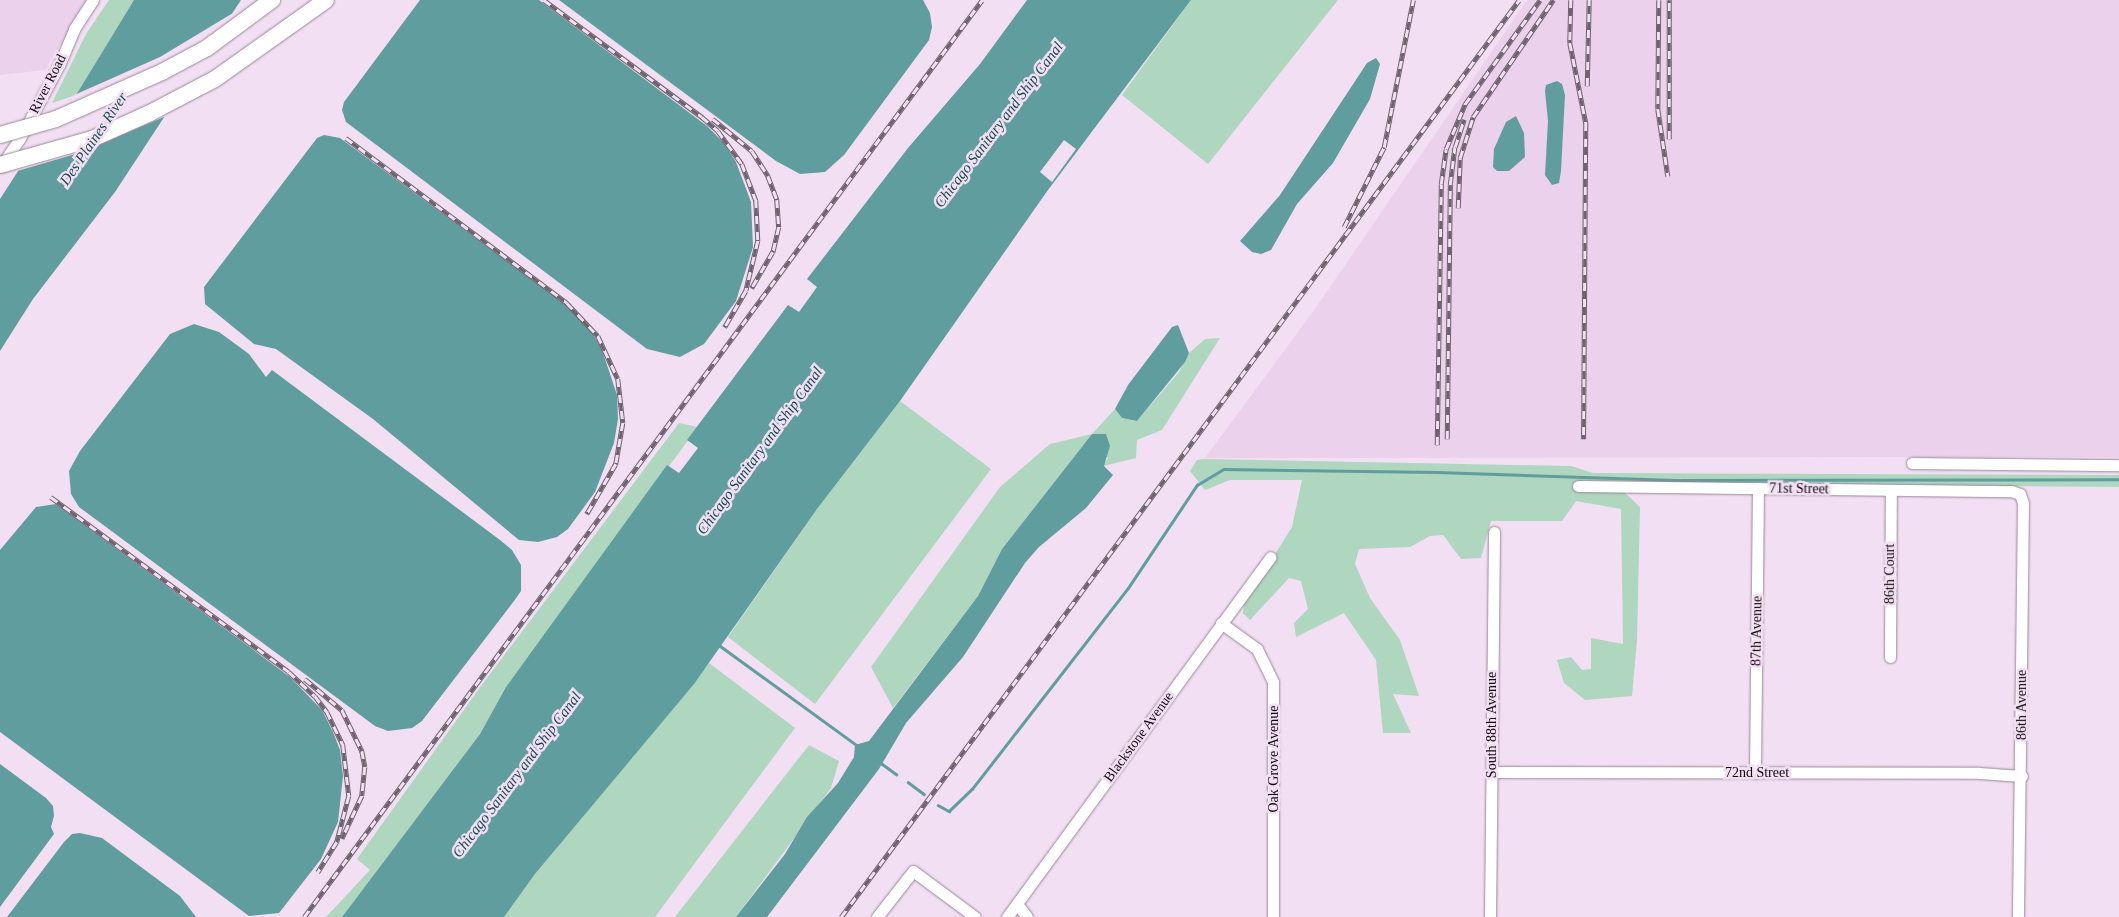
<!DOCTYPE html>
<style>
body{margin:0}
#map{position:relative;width:2119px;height:917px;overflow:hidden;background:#f3dff3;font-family:"Times New Roman",serif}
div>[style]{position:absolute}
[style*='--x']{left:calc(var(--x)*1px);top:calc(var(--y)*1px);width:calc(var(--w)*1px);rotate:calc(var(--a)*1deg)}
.built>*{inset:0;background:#ebd1eb}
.green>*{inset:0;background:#afd6be}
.water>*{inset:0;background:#609d9f}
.pier>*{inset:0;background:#f3dff3}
.stream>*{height:2.5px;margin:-1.25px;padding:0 1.25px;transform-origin:1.25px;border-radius:1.25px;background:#609d9f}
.roads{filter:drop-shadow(0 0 1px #988798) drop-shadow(0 0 1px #988798)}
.minor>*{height:11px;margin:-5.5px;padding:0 5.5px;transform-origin:5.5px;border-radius:5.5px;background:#fff}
.rail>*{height:4.5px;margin-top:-2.25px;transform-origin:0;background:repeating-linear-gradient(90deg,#f3dff3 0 8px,#6e626e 0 16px);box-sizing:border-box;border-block:1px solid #6e626e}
.bridges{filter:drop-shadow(0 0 1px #988798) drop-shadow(0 0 1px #988798)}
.highway-bridge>*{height:16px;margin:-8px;padding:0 8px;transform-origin:8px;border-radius:8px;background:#fff}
span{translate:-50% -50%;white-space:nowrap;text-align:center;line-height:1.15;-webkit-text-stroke:5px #f3dff3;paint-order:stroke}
.street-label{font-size:14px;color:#0f090f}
.water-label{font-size:15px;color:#134b4d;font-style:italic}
</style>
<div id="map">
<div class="built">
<i style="clip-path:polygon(0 0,87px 0,45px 70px,0 75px)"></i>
<i style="clip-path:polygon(1527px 0,2119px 0,2119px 457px,1205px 458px,1315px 309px)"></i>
</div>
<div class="green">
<i style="clip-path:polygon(109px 0,134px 0,76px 95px,52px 103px,86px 34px)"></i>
<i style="clip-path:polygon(1191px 0,1338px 0,1208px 164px,1122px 95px)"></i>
<i style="clip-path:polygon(1220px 338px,1162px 430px,1137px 440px,1136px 458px,1103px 466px,1108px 458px,1092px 434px,1002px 549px,978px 596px,893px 708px,871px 667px,1000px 487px,1050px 444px,1092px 434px,1115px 409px,1122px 418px,1137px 421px,1179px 372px,1189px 353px,1205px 339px)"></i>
<i style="clip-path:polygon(900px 401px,991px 469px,815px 704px,728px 637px,817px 509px)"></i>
<i style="clip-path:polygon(679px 423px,698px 427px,506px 687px,480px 734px,342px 917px,326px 917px,370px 870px,357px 859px,481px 686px)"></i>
<i style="clip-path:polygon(1204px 459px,1571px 466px,1593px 473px,2119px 475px,2119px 487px,1630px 483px,1622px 490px,1640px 507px,1637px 640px,1632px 696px,1585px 700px,1564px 683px,1557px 660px,1571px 657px,1582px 670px,1591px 669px,1591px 638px,1623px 644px,1621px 509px,1576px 501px,1562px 521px,1491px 521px,1481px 558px,1461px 559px,1443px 535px,1430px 536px,1410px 547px,1359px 549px,1355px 564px,1370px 598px,1400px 640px,1419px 696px,1393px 694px,1411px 733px,1383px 733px,1376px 660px,1344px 613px,1296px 637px,1294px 623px,1308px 609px,1301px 581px,1289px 578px,1250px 620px,1243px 613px,1244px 604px,1292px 527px,1302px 480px,1230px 480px,1205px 490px,1190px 471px,1197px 460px)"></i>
<i style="clip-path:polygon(709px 663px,795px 728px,655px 917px,504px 917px,535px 874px)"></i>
<i style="clip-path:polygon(809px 745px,839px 761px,831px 788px,736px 917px,675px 917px)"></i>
</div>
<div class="water">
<i style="clip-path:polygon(134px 0,241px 0,115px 192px,33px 299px,0 351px,0 199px,22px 165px,76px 95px)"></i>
<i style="clip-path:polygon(420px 0,539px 0,707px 126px,724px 143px,736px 162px,751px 202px,753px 247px,736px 301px,704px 344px,680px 357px,647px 349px,346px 122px,342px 110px,344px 102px)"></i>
<i style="clip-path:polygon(559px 0,923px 0,930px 13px,932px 27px,929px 40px,844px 155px,825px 172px,800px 174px,776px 161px)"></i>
<i style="clip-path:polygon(1027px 0,1191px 0,1048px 190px,900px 401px,817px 509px,694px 684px,535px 874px,504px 917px,342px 917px,480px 734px,506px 687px,667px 465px,679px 473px,698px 448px,687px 440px,788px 305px,799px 312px,817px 287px,807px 279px,908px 148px,980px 64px)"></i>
<i style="clip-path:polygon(1376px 58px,1380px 64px,1370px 99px,1333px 163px,1297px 204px,1271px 250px,1261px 254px,1252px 252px,1240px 241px,1280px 195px,1367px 63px)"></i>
<i style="clip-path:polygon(1557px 81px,1562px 84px,1565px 95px,1561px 171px,1559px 183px,1552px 185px,1545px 175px,1548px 121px,1545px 91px,1546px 85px)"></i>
<i style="clip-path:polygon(1516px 116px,1524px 133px,1525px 157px,1509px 171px,1497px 171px,1493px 167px,1494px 149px,1506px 122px)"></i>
<i style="clip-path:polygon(324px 135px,340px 138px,569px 307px,588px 326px,601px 347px,617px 395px,618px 419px,614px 443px,595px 492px,568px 529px,557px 537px,538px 542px,519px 540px,373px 419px,276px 349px,254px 344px,205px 304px,204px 287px,317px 138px)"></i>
<i style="clip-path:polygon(194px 324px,219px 332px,249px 354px,266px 377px,272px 370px,500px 540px,512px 550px,521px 565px,521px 591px,514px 601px,422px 721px,412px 728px,388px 731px,375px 726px,79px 507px,71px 494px,69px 471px,80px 451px,170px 334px)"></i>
<i style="clip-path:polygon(1178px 325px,1189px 353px,1185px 362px,1137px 421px,1122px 418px,1115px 409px,1128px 385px,1172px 327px)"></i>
<i style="clip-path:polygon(1092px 434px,1106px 434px,1110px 446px,1104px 466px,1113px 475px,1086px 508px,1039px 547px,1025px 563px,963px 657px,906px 723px,879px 769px,767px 917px,736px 917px,785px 854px,807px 817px,838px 783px,854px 757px,855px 745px,869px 741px,978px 596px,1002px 549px)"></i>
<i style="clip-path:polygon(56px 504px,290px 677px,322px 710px,333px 732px,340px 750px,343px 776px,338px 822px,321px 859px,279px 913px,249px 916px,0 732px,0 550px,36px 507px)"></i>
<i style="clip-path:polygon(0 764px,46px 798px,53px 806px,54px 816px,51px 827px,54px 834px,0 907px)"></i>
<i style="clip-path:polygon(80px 833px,102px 838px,180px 896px,196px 917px,7px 917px,64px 842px,72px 834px)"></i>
</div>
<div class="pier">
<i style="clip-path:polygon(238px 10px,171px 114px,79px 153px,14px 172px,72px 96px,160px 57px)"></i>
<i style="clip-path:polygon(1064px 140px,1076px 149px,1052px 182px,1040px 172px)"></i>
</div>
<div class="stream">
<i style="--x:719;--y:645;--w:172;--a:36"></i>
<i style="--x:881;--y:763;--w:19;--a:36"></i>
<i style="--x:908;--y:782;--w:20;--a:37"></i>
<i style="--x:938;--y:805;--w:13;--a:29"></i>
<i style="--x:949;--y:811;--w:32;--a:-44"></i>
<i style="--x:972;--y:789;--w:254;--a:-52.2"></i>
<i style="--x:1128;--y:588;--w:124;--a:-56.2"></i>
<i style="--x:1197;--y:485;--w:31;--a:-31"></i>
<i style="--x:1224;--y:469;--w:213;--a:0.8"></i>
<i style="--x:1437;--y:472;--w:245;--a:1.9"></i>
<i style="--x:1682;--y:480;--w:437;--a:-0.1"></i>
</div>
<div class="roads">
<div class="minor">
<i style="--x:1;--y:166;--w:34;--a:-56"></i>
<i style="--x:20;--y:138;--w:83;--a:-61.9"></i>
<i style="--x:59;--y:65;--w:39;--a:-67"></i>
<i style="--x:74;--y:29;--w:35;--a:-57"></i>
<i style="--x:1912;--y:463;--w:207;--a:0.6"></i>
<i style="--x:1578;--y:486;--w:433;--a:0.7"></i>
<i style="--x:2011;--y:491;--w:9;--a:18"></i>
<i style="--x:2020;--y:494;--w:9;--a:72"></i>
<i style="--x:2023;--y:503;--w:414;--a:90.7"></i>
<i style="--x:1221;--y:623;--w:44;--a:35.8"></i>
<i style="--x:1257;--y:649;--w:37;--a:64"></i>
<i style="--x:1273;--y:682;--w:235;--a:90"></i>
<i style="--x:1890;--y:657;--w:167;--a:-89.7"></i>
<i style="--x:1492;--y:772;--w:487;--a:0.1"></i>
<i style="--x:1979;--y:773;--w:43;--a:4"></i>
<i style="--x:1755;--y:773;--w:285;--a:-89.4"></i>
<i style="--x:1017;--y:904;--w:16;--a:52"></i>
<i style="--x:877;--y:917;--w:58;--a:-52"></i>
<i style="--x:913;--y:871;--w:77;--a:36.6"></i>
<i style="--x:1007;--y:917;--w:446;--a:-53.8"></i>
<i style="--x:1490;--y:917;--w:385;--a:-89.4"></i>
</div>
</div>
<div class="rail">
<i style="--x:544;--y:0;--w:197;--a:36.5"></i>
<i style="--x:702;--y:117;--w:21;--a:41"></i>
<i style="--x:718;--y:131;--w:41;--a:54"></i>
<i style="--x:742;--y:164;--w:39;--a:69"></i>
<i style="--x:756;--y:200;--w:41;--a:87.2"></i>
<i style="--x:758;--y:241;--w:51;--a:103.5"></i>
<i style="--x:746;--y:291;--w:42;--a:120.3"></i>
<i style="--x:1571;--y:0;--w:43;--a:91.3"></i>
<i style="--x:1570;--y:43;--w:82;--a:78.7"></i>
<i style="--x:1586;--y:123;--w:316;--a:90.4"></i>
<i style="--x:1659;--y:0;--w:109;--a:90.5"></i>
<i style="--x:1658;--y:109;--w:68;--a:81.5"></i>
<i style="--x:1587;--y:86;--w:86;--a:-88.7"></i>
<i style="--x:713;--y:119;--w:50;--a:39.4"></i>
<i style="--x:752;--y:151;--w:30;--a:57"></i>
<i style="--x:768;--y:176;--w:26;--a:69"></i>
<i style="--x:777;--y:200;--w:27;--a:86"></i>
<i style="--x:779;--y:227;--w:26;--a:103"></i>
<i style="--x:773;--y:252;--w:42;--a:120.3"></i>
<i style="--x:346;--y:138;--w:276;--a:36.7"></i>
<i style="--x:567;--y:303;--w:45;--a:46.8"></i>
<i style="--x:598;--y:336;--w:47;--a:65.1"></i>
<i style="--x:618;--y:379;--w:44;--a:83.5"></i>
<i style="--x:623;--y:423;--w:42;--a:99.7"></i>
<i style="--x:616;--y:464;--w:58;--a:120.1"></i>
<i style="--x:1669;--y:139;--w:139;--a:-90"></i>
<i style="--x:1458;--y:208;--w:50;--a:-87.7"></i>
<i style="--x:1460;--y:158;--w:43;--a:-72.4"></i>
<i style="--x:1473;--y:117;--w:142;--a:-55.6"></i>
<i style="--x:1344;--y:227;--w:89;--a:-63.4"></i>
<i style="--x:1384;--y:147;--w:150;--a:-78.8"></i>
<i style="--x:1447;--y:439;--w:254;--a:-89.3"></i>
<i style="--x:1450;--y:185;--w:38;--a:-83"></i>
<i style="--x:1455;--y:147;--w:29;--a:-72"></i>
<i style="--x:1437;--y:445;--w:261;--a:-89.1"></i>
<i style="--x:1441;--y:184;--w:35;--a:-82"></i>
<i style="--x:1446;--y:149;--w:49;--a:-67.1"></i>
<i style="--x:1465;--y:104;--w:128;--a:-54.2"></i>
<i style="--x:51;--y:497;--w:295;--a:36.3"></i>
<i style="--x:289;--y:672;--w:35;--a:43"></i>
<i style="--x:315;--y:696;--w:20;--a:53"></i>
<i style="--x:327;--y:712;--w:37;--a:64"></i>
<i style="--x:343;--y:745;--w:51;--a:83.3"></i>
<i style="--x:349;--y:796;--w:48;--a:104.6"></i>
<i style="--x:337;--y:842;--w:36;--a:122"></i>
<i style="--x:305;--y:679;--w:48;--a:40"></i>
<i style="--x:342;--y:710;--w:46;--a:64"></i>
<i style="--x:362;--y:751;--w:16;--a:79"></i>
<i style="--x:365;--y:767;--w:29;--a:96"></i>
<i style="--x:362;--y:796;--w:47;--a:114.9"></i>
<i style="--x:304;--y:917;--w:1140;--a:-53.52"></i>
<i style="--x:841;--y:917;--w:1140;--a:-53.52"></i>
</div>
<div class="bridges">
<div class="highway-bridge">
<i style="--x:0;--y:135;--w:58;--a:-15.9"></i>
<i style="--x:56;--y:119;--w:116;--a:-23.9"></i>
<i style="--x:162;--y:72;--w:51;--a:-28.1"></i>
<i style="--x:207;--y:48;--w:81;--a:-36.4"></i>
<i style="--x:0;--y:165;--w:96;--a:-15.8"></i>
<i style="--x:92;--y:139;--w:64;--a:-24.1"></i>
<i style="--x:150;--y:113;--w:73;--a:-27.6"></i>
<i style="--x:215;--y:79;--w:136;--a:-35.4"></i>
</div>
</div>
<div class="street-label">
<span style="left:48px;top:84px;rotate:-63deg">River Road</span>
<span style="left:1799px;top:489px;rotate:1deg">71st Street</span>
<span style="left:1890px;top:574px;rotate:-90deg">86th Court</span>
<span style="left:1757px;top:631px;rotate:-89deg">87th Avenue</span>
<span style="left:2022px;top:705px;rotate:-90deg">86th Avenue</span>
<span style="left:1492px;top:725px;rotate:-90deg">South 88th Avenue</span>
<span style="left:1139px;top:737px;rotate:-54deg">Blackstone Avenue</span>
<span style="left:1274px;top:759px;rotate:-90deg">Oak Grove Avenue</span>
<span style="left:1757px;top:773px">72nd Street</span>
</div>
<div class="water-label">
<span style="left:999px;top:125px;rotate:-53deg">Chicago Sanitary and Ship Canal</span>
<span style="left:94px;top:139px;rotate:-56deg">Des Plaines River</span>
<span style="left:760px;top:451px;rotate:-54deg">Chicago Sanitary and Ship Canal</span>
<span style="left:517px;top:775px;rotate:-53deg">Chicago Sanitary and Ship Canal</span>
</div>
</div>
